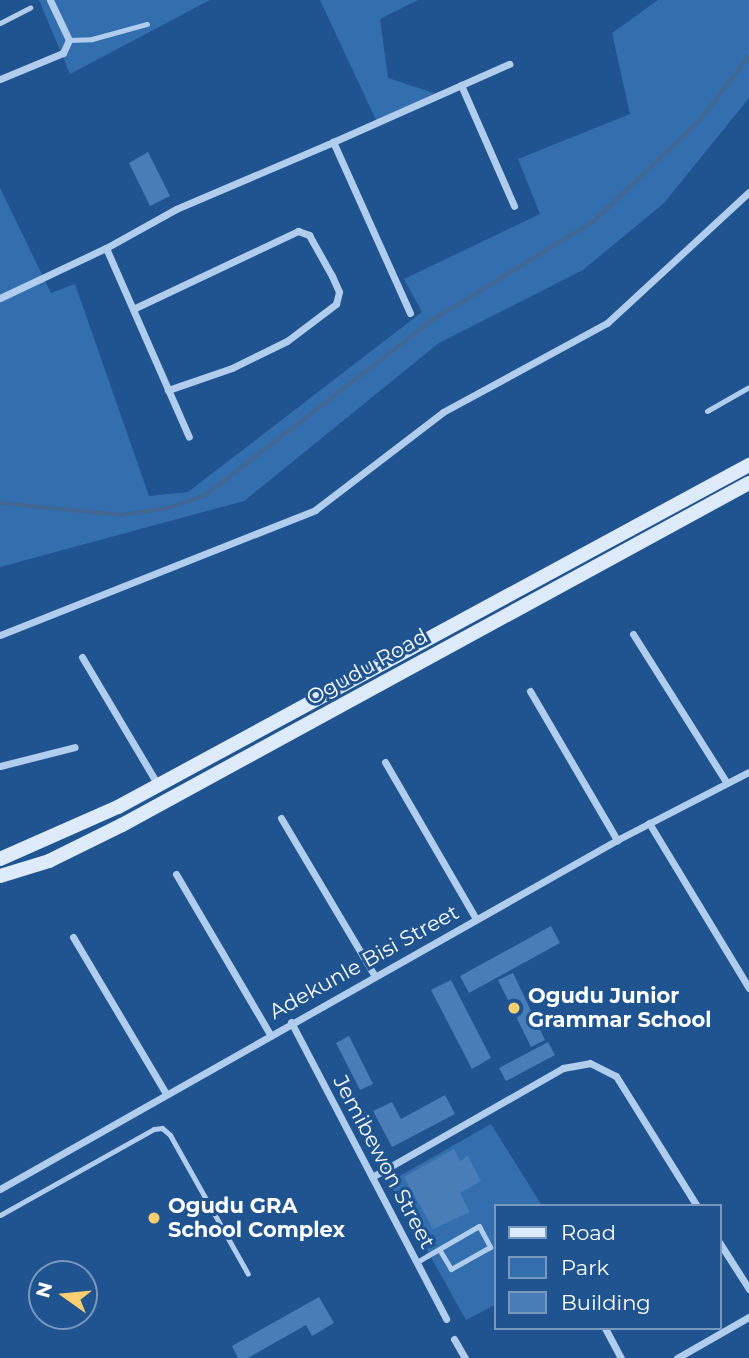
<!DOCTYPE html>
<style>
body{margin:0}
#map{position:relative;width:749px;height:1358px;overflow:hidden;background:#1f5491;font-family:Montserrat,sans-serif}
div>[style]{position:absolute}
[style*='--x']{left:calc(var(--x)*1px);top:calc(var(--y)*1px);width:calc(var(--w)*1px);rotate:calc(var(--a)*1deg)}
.green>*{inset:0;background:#336eaf}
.stream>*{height:3.5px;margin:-1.75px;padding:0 1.75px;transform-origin:1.75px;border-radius:1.75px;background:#416792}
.building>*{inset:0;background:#487db8}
.lane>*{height:5px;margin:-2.5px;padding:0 2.5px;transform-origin:2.5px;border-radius:2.5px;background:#b0cded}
.street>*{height:7px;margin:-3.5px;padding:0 3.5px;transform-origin:3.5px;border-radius:3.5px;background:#b0cded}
.secondary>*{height:14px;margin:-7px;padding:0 7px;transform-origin:7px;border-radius:7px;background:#ddeafa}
.dots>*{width:19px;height:19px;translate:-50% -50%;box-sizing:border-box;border:4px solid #1f5491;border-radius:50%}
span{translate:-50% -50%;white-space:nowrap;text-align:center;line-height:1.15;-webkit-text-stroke:6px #1f5491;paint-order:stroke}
.street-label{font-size:21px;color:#fff}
.poi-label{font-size:21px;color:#fff;font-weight:700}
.left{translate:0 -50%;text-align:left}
.legend{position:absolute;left:494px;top:1204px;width:228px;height:126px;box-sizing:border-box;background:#1f5491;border:2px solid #7998bd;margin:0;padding:9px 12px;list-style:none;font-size:21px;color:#fff}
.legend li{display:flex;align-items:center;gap:14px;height:35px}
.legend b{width:35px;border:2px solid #7998bd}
.north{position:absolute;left:28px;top:1260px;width:70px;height:70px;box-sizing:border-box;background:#1f5491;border:2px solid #7998bd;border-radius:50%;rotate:285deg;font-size:19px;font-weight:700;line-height:28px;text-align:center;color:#fff}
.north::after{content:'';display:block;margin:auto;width:24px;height:32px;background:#fbcf70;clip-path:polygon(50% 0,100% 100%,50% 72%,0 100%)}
</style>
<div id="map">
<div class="green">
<i style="clip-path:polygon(39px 0,210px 0,70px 74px)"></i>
<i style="clip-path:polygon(320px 0,418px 0,380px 19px,388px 78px,437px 94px,377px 122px)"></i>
<i style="clip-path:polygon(658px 0,749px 0,749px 98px,664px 203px,583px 270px,439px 343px,244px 501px,0 567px,0 188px,51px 293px,75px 284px,149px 496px,188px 492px,422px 312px,404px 279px,540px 214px,518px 159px,630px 114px,612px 33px)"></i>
<i style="clip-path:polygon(491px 1124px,542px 1206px,495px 1206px,495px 1305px,466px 1320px,389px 1182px)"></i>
</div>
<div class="stream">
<i style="--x:0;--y:503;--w:123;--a:5.6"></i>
<i style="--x:122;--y:515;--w:47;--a:-8.7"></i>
<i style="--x:168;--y:508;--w:40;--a:-18.9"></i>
<i style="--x:206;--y:495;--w:284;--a:-37.7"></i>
<i style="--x:431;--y:321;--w:191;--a:-31.5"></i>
<i style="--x:594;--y:221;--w:148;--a:-43.6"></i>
<i style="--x:701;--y:119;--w:79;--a:-52.7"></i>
</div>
<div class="building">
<i style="clip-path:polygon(148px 152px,170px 196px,150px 206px,129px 163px)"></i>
<i style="clip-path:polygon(551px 926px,560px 943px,469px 993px,460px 976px)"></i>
<i style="clip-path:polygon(513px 973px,545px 1040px,531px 1047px,498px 980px)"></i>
<i style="clip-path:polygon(451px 980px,491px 1058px,472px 1069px,431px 990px)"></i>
<i style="clip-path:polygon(349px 1036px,373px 1084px,360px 1090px,336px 1043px)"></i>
<i style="clip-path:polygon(548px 1042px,555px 1055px,506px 1081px,499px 1068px)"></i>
<i style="clip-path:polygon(445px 1095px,455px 1114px,392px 1147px,373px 1111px,392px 1102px,401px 1119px)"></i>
<i style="clip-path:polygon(454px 1149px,460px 1161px,468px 1156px,481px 1181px,460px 1193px,470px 1212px,433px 1229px,404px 1177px)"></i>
<i style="clip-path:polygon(319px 1297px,334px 1323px,312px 1336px,306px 1325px,248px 1358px,238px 1358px,232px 1346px)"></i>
</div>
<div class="lane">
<i style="--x:0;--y:23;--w:34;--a:-27"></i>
<i style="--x:69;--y:40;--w:23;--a:-2"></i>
<i style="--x:92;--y:39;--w:57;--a:-15.3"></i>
<i style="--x:707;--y:411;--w:48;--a:-29.7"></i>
<i style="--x:0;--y:1215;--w:176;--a:-29.2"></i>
<i style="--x:154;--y:1129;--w:8;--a:-7"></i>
<i style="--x:162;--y:1128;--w:11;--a:41"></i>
<i style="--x:170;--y:1135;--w:159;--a:60.7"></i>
<i style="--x:417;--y:1262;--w:12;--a:-31"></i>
<i style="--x:427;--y:1256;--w:60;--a:-30"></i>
<i style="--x:479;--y:1226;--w:24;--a:62"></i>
<i style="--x:490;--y:1247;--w:45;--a:150.6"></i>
<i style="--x:451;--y:1269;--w:23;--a:-121"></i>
</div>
<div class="street">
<i style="--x:0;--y:79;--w:68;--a:-22.4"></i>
<i style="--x:63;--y:53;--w:14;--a:-65"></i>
<i style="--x:69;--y:40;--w:44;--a:-115.4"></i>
<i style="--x:461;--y:85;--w:132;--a:66.3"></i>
<i style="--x:106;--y:248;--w:206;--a:66.3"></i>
<i style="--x:0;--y:298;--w:117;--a:-25.3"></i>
<i style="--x:106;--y:248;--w:80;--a:-29.1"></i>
<i style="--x:176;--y:209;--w:171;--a:-23.1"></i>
<i style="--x:133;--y:309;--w:183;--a:-25.3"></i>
<i style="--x:298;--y:231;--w:12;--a:20"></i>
<i style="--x:309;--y:235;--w:47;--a:60.7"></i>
<i style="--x:332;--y:276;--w:17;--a:66"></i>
<i style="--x:339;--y:292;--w:12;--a:104"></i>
<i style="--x:336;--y:304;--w:61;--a:142.9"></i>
<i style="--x:287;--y:341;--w:61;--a:153.9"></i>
<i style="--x:232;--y:368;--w:68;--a:161"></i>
<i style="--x:410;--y:313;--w:188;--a:-114.2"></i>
<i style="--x:333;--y:142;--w:193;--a:-23.9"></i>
<i style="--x:633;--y:634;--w:176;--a:57.8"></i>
<i style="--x:0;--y:635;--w:339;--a:-21.6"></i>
<i style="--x:315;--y:510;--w:161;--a:-37.4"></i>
<i style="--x:443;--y:412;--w:187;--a:-28.5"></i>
<i style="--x:607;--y:323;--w:193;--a:-42.7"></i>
<i style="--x:82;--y:657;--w:149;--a:59.3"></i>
<i style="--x:530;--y:691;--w:173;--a:59.7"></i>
<i style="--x:385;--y:762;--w:181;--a:59.9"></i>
<i style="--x:0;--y:766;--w:77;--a:-14.2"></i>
<i style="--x:281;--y:818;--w:184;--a:59.3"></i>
<i style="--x:649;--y:823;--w:193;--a:58.8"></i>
<i style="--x:176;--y:874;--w:186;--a:59.6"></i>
<i style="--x:73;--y:937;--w:180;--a:59.3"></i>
<i style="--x:291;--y:1022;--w:335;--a:62.4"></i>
<i style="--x:372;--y:1177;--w:220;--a:-29.7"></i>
<i style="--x:563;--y:1068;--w:27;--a:-10"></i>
<i style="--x:590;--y:1063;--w:29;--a:27"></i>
<i style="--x:616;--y:1076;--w:153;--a:58.1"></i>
<i style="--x:0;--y:1189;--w:709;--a:-29.49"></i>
<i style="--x:617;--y:840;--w:148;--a:-27.3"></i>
<i style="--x:719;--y:1242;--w:56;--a:57.4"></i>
<i style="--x:605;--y:1328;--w:34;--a:62"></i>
<i style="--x:454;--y:1339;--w:22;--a:60"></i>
<i style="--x:677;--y:1358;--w:83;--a:-29.7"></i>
</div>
<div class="secondary">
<i style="--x:0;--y:859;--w:129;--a:-23.8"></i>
<i style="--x:118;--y:807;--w:718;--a:-28.46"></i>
<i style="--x:0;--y:876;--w:51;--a:-17"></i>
<i style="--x:49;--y:861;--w:81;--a:-26.3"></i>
<i style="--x:122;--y:825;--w:714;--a:-28.61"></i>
</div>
<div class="dots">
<i style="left:514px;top:1008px;background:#fbcf70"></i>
<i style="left:154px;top:1218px;background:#fbcf70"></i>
</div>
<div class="street-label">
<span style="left:367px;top:667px;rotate:-29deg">Ogudu Road</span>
<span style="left:364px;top:962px;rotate:-29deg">Adekunle Bisi Street</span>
<span style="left:384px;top:1162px;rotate:62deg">Jemibewon Street</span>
</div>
<div class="poi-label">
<span class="left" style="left:528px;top:1008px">Ogudu Junior<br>Grammar School</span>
<span class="left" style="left:168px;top:1218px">Ogudu GRA<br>School Complex</span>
</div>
<ul class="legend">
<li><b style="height:9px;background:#ddeafa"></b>Road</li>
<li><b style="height:19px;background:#336eaf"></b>Park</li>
<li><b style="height:19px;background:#487db8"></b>Building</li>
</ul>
<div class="north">N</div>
</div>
